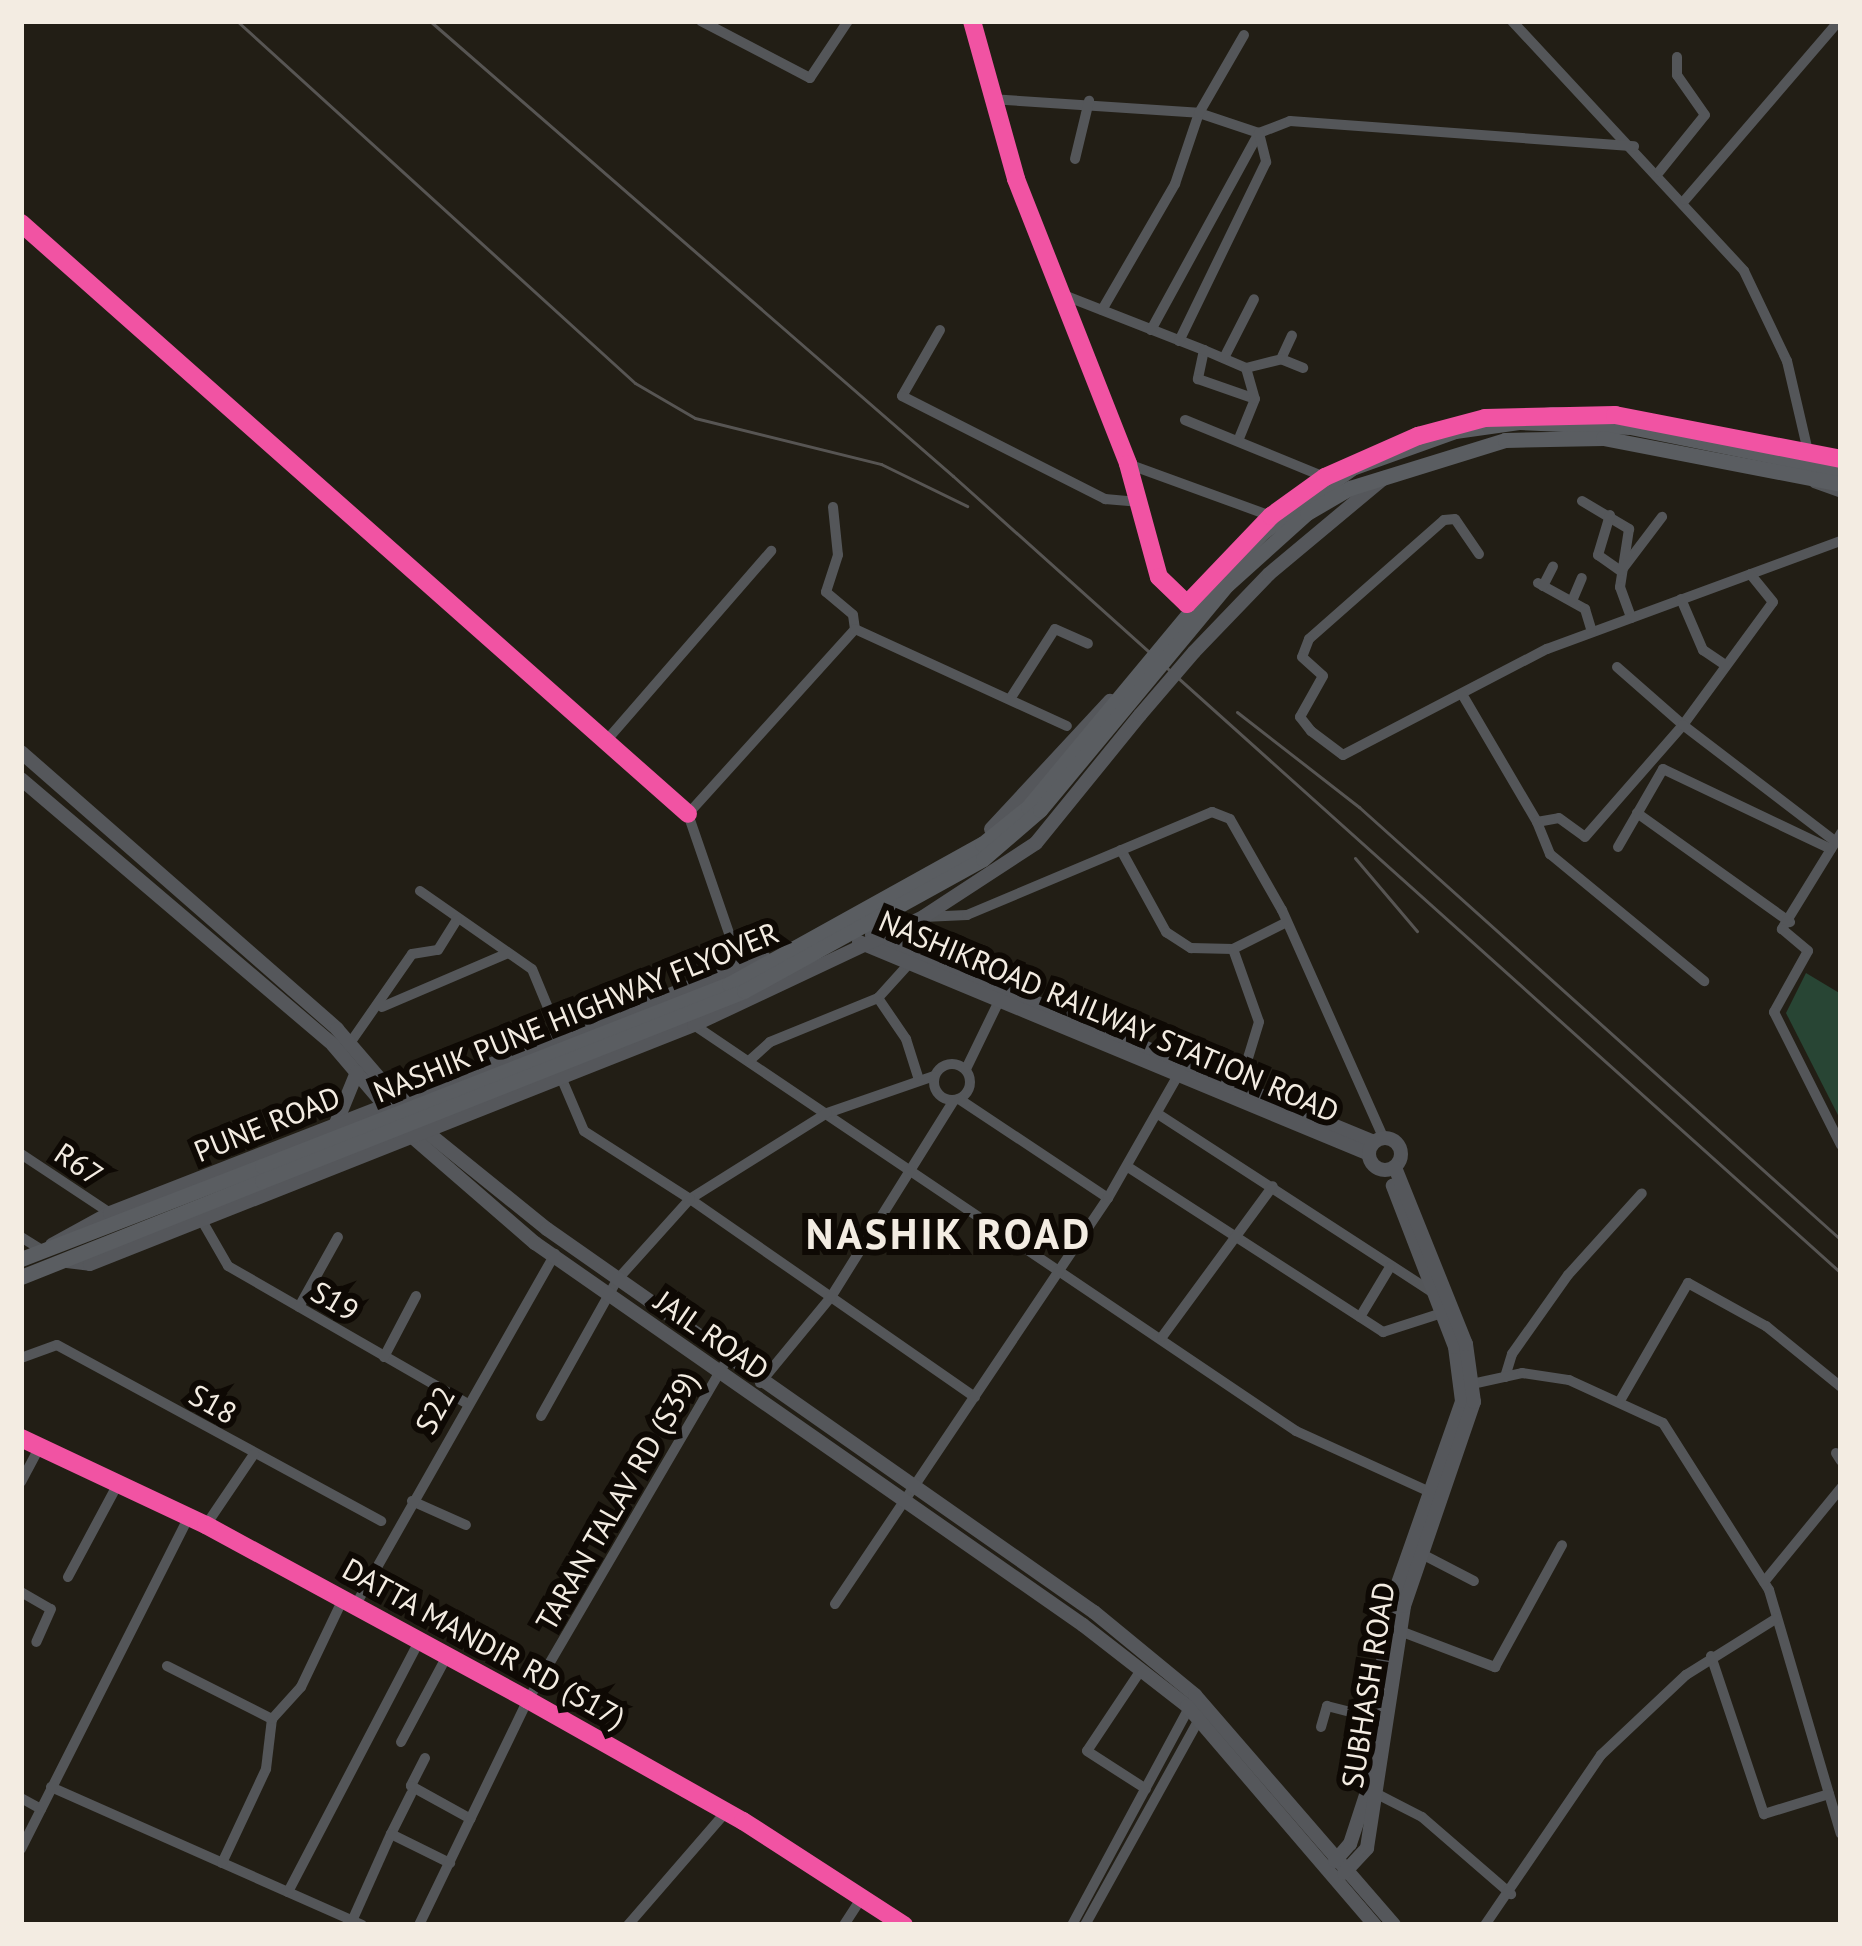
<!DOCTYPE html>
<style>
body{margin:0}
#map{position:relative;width:1862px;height:1946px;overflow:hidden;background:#221e15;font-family:"PT Sans",sans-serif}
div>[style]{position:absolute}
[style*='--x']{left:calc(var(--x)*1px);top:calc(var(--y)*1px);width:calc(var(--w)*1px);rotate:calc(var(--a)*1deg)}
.green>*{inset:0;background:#284534}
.minor>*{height:10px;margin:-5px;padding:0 5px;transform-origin:5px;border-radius:5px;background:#545659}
.minor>.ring{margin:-5px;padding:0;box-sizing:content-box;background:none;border:10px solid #545659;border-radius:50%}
.major>*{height:14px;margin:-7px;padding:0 7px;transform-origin:7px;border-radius:7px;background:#55575b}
.major>.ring{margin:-7px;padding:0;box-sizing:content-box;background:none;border:14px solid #55575b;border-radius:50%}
.highway>*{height:15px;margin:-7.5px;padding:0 7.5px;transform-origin:7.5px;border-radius:7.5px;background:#5a5d61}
.rail>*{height:3px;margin:-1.5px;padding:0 1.5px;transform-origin:1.5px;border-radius:1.5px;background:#575553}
.major-bridge>*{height:14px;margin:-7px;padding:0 7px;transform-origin:7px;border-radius:7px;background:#55575b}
.highway-bridge>*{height:15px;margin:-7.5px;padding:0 7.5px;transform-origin:7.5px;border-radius:7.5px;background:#5a5d61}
.cycleway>*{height:18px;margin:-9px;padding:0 9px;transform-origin:9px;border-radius:9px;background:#f153a3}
span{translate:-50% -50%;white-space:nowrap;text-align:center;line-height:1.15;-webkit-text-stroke:12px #0e0904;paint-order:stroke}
.street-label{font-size:30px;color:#f3ece2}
.district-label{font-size:42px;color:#f3ece2;font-weight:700;letter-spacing:3px}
.frame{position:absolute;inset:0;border:24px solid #f3ece2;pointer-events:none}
</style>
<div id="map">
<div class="green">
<i style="clip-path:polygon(1806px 973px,1841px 994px,1841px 1121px,1786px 1013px)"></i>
</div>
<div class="minor">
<i style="--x:701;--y:21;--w:123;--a:27.6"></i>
<i style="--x:810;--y:78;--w:69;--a:-56.3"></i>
<i style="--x:972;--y:21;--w:164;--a:74.4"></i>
<i style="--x:1016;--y:179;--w:306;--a:68.5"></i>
<i style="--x:1128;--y:464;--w:117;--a:74.7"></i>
<i style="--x:1159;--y:577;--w:39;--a:44"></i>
<i style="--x:1187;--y:604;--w:12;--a:-48"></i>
<i style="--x:1512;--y:21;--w:341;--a:47.1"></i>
<i style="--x:1744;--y:271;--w:100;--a:64.5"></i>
<i style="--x:1787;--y:361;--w:102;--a:76.9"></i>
<i style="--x:990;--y:99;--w:209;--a:3.8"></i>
<i style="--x:1199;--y:113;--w:63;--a:18.4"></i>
<i style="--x:1259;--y:133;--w:33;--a:-21"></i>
<i style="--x:1290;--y:121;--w:345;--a:4.2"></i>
<i style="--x:1075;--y:159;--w:60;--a:-76.4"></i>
<i style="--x:1659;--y:172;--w:73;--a:-51.1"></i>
<i style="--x:1705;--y:115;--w:49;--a:-125"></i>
<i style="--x:1677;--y:75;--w:18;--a:-90"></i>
<i style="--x:1685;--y:200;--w:236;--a:-49.3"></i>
<i style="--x:21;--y:223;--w:891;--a:41.54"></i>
<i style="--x:1066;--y:296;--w:148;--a:21.4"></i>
<i style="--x:1204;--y:350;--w:30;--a:102"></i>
<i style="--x:1198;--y:379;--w:60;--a:19.3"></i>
<i style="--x:1255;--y:399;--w:45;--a:112"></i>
<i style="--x:1102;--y:310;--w:146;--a:-59.9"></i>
<i style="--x:1175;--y:184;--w:75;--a:-71.3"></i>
<i style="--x:1199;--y:113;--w:90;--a:-60"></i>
<i style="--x:940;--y:330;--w:76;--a:119.9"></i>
<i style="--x:902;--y:396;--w:228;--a:26.9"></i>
<i style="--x:1105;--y:499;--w:33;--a:5"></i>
<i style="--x:1151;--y:330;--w:225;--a:-61.3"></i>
<i style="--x:1259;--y:133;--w:30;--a:76"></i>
<i style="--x:1266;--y:162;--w:199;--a:115.9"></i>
<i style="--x:1204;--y:350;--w:46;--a:23.2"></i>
<i style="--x:1246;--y:368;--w:36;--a:-14"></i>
<i style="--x:1281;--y:359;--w:26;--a:-65"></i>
<i style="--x:1224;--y:358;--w:66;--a:-63"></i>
<i style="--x:1281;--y:359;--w:24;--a:22"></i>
<i style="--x:1246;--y:368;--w:32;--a:74"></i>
<i style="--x:1185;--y:420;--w:151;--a:22.2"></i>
<i style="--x:1463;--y:424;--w:90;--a:-7.7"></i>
<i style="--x:1552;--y:412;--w:63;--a:2.7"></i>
<i style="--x:1615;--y:415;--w:230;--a:11"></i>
<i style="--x:1128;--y:464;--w:152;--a:20"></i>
<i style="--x:1814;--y:483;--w:29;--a:20"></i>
<i style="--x:1582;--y:501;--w:55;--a:30.8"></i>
<i style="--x:1629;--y:529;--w:59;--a:98.8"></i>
<i style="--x:1620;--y:587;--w:33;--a:70"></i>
<i style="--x:833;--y:507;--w:48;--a:84.1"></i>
<i style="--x:838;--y:555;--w:39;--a:108"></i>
<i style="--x:826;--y:592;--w:35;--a:40"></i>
<i style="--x:853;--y:615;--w:14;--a:82"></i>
<i style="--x:1610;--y:515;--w:42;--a:106.7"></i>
<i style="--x:1598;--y:555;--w:28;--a:35"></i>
<i style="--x:1621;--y:571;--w:68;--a:-52.8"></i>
<i style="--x:1258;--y:529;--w:106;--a:-35.8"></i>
<i style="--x:1479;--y:554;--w:42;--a:-124.4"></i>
<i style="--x:1455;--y:519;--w:11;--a:175"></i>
<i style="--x:1444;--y:520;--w:180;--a:138.6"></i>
<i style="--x:1309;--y:639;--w:19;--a:111"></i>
<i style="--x:1302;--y:657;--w:28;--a:42"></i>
<i style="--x:1323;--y:676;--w:47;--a:119.3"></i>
<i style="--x:1300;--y:717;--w:18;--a:52"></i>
<i style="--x:1311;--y:731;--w:40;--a:37"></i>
<i style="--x:1343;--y:755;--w:230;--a:-27.5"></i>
<i style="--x:1547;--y:649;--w:313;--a:-20.2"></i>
<i style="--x:1538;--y:583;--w:54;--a:29"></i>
<i style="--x:1585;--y:609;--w:24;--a:73"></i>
<i style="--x:1543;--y:586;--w:22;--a:-63"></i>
<i style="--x:1681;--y:599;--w:56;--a:66.7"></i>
<i style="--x:1703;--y:650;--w:25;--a:34"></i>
<i style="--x:1572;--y:601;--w:25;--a:-67"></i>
<i style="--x:1617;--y:667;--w:88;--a:41.3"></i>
<i style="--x:1683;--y:725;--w:152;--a:-53.8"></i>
<i style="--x:1773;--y:602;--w:36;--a:-129"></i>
<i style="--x:1462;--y:694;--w:148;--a:59.6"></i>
<i style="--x:1537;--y:822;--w:22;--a:-10"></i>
<i style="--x:1559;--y:818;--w:32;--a:36"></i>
<i style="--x:1585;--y:837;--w:149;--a:-48.8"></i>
<i style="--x:1683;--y:725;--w:193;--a:37.4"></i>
<i style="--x:1010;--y:699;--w:83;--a:-57.3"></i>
<i style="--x:1055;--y:629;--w:36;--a:24"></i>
<i style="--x:606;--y:741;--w:252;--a:-49"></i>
<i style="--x:1637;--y:813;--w:188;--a:35.5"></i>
<i style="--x:1537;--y:822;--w:35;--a:68"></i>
<i style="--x:1550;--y:854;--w:200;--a:39.5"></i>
<i style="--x:1841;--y:833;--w:113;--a:121.6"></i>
<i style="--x:1782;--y:929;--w:34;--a:40"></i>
<i style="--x:1808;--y:951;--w:70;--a:119.1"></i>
<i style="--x:1774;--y:1012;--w:149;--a:63.3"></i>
<i style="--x:1618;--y:847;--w:90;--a:-60"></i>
<i style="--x:1663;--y:769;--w:186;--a:25.5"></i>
<i style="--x:1121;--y:850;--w:94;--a:61.2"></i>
<i style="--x:1166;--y:932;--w:30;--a:33"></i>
<i style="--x:1191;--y:948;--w:42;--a:1.4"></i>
<i style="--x:1233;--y:949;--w:60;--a:-26.6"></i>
<i style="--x:420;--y:891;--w:136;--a:34.9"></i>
<i style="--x:532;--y:969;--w:76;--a:67.5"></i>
<i style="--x:923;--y:917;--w:44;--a:-2.6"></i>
<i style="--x:967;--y:915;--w:266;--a:-22.8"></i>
<i style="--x:1212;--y:812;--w:19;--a:21"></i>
<i style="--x:1230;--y:819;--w:105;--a:60.3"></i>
<i style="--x:1282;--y:910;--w:248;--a:66"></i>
<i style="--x:1233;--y:949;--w:77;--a:70.4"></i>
<i style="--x:1259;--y:1022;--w:62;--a:107"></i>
<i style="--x:741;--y:968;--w:163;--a:-109"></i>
<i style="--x:688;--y:814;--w:249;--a:-47.9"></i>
<i style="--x:855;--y:629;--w:233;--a:24.6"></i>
<i style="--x:878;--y:998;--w:50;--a:55.7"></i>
<i style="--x:906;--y:1039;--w:43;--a:72.4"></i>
<i style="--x:382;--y:1007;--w:137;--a:-23.2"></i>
<i style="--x:694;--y:1025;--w:726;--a:34"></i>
<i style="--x:1296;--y:1431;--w:152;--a:24.5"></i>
<i style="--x:348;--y:1046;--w:112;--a:-55.2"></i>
<i style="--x:412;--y:954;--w:26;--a:-9"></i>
<i style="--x:438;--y:950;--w:36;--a:-58"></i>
<i style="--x:749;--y:1061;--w:28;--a:-42"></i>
<i style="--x:770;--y:1042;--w:117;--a:-22.2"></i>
<i style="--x:878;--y:998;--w:42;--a:-47.9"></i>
<i class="ring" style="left:934px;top:1064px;width:26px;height:26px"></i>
<i style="--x:966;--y:1069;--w:80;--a:-64.1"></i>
<i style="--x:934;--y:1076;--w:113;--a:160.9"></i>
<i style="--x:827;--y:1113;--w:162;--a:147.9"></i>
<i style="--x:690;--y:1199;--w:347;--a:34.8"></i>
<i style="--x:959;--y:1099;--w:179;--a:33.6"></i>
<i style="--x:1158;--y:1114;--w:329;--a:33"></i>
<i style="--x:21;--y:1154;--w:107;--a:33.5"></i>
<i style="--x:1128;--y:1167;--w:304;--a:32.9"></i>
<i style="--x:1383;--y:1332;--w:62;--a:-17.9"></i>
<i style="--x:201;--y:1219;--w:54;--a:60.1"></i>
<i style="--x:228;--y:1266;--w:275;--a:29.9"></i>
<i style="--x:21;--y:1237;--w:26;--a:32"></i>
<i style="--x:299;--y:1307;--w:80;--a:-60.9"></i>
<i style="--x:1360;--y:1317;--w:58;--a:-59"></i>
<i style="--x:1162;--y:1337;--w:187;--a:-53.7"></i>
<i style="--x:384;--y:1357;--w:69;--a:-62.3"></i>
<i style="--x:21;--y:1358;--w:38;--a:-20"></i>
<i style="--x:57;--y:1345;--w:369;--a:28.5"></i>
<i style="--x:1505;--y:1377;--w:24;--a:-73"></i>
<i style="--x:1512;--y:1354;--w:97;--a:-54.7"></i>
<i style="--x:1568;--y:1275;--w:110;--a:-47.9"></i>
<i style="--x:760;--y:1383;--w:112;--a:-50.5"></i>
<i style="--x:831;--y:1297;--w:232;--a:-58"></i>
<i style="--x:1472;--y:1384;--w:51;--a:-12.4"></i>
<i style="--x:1522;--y:1373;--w:48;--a:8.5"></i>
<i style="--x:1569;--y:1380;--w:103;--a:24.6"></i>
<i style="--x:1663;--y:1423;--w:198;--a:57.6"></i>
<i style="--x:1769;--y:1590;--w:254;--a:73.6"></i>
<i style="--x:1621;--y:1399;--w:134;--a:-60"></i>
<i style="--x:1688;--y:1283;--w:89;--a:28.9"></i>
<i style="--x:1766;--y:1326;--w:97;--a:39.1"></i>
<i style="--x:541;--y:1416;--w:156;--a:-60.8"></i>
<i style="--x:617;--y:1280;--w:109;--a:-48"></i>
<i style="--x:690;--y:1199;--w:126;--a:-147.3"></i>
<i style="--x:584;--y:1131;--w:59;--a:-113.1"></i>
<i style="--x:21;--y:1438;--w:204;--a:25.2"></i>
<i style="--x:206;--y:1525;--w:366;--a:28.5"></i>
<i style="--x:528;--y:1700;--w:247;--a:29.4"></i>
<i style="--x:743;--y:1821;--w:192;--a:32.9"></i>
<i style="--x:1836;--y:1453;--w:9;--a:58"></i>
<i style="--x:21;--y:1482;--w:40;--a:-62"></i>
<i style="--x:412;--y:1501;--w:59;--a:24"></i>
<i style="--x:206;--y:1525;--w:86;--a:-55.9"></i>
<i style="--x:1418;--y:1552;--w:63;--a:27.4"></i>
<i style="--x:68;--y:1577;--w:108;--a:-61.8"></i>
<i style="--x:1764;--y:1582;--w:122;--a:-50.7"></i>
<i style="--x:21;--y:1592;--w:34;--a:30"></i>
<i style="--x:51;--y:1609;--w:36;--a:114"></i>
<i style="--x:835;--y:1604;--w:489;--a:-56.1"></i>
<i style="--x:1108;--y:1198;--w:145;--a:-60.3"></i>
<i style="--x:355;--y:1606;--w:405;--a:-60.4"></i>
<i style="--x:1400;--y:1631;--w:102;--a:20.8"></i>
<i style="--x:1495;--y:1667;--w:139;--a:-61.2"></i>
<i style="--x:1711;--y:1656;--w:167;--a:71.5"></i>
<i style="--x:1764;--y:1814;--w:68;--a:-17.1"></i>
<i style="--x:167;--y:1666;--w:118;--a:26.8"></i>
<i style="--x:1141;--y:1670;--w:97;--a:123.7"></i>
<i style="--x:1087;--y:1751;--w:70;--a:32.8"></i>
<i style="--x:1321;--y:1727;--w:22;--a:-74"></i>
<i style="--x:1327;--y:1706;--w:53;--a:14.3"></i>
<i style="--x:401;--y:1742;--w:98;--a:-61.9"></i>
<i style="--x:425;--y:1758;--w:31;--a:117"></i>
<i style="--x:411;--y:1786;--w:68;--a:28.8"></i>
<i style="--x:51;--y:1787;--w:340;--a:23.9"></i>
<i style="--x:1379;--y:1795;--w:48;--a:27.1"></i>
<i style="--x:1422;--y:1817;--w:118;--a:40.9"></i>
<i style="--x:21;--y:1798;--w:23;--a:29"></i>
<i style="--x:391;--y:1834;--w:45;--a:-63.4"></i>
<i style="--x:21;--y:1849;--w:373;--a:-63.2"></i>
<i style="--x:222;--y:1863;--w:104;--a:-64.9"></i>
<i style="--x:266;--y:1769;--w:50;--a:-83.2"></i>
<i style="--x:272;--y:1719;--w:43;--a:-47.8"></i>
<i style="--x:301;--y:1687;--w:98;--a:-64.5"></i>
<i style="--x:288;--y:1892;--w:283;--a:-62.4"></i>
<i style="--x:352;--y:1921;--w:95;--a:-65.9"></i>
<i style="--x:391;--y:1834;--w:66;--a:26.2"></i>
<i style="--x:419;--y:1925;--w:250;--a:-64.2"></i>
<i style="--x:528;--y:1700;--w:395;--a:-59.7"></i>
<i style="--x:628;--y:1925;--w:150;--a:-49.1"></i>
<i style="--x:844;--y:1925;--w:33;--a:-57"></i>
<i style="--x:1072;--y:1925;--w:249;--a:-61.7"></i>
<i style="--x:1085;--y:1925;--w:241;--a:-61"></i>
<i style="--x:1485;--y:1925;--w:206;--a:-55.7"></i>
<i style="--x:1601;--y:1755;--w:117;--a:-43.3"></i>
<i style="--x:1686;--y:1675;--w:107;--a:-32.1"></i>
</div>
<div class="major">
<i style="--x:1194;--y:652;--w:108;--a:-46.1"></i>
<i style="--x:1269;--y:574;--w:150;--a:-39.9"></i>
<i style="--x:21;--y:752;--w:420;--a:41.2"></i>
<i style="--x:337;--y:1029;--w:132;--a:49.3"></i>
<i style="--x:423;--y:1129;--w:159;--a:38.9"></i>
<i style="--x:547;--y:1229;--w:668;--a:35"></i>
<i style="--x:1094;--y:1612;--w:131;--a:39.4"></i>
<i style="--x:1195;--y:1695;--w:304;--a:49.1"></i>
<i style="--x:21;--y:779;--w:410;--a:40.4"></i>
<i style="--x:333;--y:1045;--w:117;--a:49.5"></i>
<i style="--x:409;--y:1134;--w:167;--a:40.9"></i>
<i style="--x:535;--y:1243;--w:668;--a:34.88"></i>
<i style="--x:1083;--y:1625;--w:132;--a:37.9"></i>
<i style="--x:1187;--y:1706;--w:289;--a:49.4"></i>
<i style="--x:991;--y:829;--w:175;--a:-47.1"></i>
<i style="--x:872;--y:935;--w:543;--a:22.41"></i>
<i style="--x:859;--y:942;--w:552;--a:22.57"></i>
<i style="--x:335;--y:1126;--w:58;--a:-67.8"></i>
<i class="ring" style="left:1369px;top:1138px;width:18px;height:18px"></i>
<i style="--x:52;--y:1245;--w:66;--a:-28.9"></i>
<i style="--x:110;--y:1213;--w:702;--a:-21.3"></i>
<i style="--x:67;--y:1261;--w:23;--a:7"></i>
<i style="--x:90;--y:1264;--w:650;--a:-21.59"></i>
<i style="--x:694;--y:1025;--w:253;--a:-25.2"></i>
<i style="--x:923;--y:917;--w:135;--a:-33.2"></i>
<i style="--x:1036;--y:843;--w:165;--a:-50.9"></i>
<i style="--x:1335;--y:1861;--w:23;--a:-49"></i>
<i style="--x:1350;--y:1844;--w:55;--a:-71.9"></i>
<i style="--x:1367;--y:1792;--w:187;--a:-83"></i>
<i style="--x:1390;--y:1606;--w:217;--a:-70.6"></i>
<i style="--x:1462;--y:1401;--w:54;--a:-97.4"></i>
<i style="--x:1455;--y:1347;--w:173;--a:-111.1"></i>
<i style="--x:1344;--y:1873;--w:34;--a:-47"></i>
<i style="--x:1367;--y:1848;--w:245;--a:-81.3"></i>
<i style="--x:1404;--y:1606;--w:216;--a:-71.1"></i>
<i style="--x:1474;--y:1402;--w:59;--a:-97.9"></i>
<i style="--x:1466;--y:1344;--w:191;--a:-111.9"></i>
</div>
<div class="highway">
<i style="--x:1218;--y:578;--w:64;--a:-45.6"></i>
<i style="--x:1263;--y:532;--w:110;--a:-35.7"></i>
<i style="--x:1352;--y:468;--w:109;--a:-19.8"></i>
<i style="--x:1455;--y:431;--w:66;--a:-7.9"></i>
<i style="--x:1520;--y:422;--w:110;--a:2.6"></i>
<i style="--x:1630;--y:427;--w:215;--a:11.5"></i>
<i style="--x:1227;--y:585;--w:108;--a:-42"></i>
<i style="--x:1307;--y:513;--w:50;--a:-30.2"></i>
<i style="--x:1350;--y:488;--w:162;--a:-17.2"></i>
<i style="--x:1505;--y:440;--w:98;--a:-1.2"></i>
<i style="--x:1603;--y:438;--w:242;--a:10.9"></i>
<i style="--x:21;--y:1259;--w:258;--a:-21.1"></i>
<i style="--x:21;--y:1277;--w:259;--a:-21.7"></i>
</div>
<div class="rail">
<i style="--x:237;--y:21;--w:538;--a:42.29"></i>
<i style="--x:635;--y:383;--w:69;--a:30.3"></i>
<i style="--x:695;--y:418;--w:192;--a:13.9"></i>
<i style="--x:881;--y:464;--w:96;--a:26"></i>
<i style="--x:430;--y:21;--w:693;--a:41.02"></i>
<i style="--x:953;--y:476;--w:1193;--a:41.91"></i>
<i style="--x:1237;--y:712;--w:155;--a:37.9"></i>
<i style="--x:1359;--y:807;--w:648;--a:41.93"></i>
<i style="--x:1355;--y:858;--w:96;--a:49.7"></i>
</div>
<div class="major-bridge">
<i style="--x:1140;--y:715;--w:83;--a:-49.4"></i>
</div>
<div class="highway-bridge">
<i style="--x:262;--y:1166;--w:501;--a:-21.29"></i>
<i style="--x:729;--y:984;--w:289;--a:-29"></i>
<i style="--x:982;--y:844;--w:59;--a:-38.8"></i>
<i style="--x:1028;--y:807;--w:298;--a:-50.3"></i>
<i style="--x:262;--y:1181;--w:518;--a:-21.51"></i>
<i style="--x:744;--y:991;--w:273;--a:-28.9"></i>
<i style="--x:983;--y:859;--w:75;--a:-40.7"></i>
<i style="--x:1040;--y:810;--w:293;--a:-50.3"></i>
</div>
<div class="cycleway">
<i style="--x:972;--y:21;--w:164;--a:74.4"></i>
<i style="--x:1016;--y:179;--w:306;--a:68.5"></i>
<i style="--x:1128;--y:464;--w:117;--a:74.7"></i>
<i style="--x:1159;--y:577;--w:39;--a:44"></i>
<i style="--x:1187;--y:604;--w:122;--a:-46.3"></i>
<i style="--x:1271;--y:516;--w:67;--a:-35.8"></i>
<i style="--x:1325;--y:477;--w:102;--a:-23.8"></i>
<i style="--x:1418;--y:436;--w:69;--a:-15"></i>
<i style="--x:1485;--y:418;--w:130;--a:-1.3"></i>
<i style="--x:1615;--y:415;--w:230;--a:11"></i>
<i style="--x:21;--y:223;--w:891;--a:41.54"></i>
<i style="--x:21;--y:1438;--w:204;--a:25.2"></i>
<i style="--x:206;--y:1525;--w:366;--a:28.5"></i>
<i style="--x:528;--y:1700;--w:247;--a:29.4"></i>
<i style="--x:743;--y:1821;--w:192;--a:32.9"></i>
</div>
<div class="street-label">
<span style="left:576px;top:1012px;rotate:-22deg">NASHIK PUNE HIGHWAY FLYOVER</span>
<span style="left:1109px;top:1016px;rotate:23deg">NASHIKROAD RAILWAY STATION ROAD</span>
<span style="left:267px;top:1124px;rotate:-22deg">PUNE ROAD</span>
<span style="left:79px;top:1164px;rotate:34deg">R67</span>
<span style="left:335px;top:1301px;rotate:30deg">S19</span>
<span style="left:712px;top:1335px;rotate:35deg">JAIL ROAD</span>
<span style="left:213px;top:1404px;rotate:29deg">S18</span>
<span style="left:435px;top:1410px;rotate:-61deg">S22</span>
<span style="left:617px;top:1501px;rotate:-60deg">TARAN TALAV RD (S39)</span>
<span style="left:484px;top:1643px;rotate:29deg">DATTA MANDIR RD (S17)</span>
<span style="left:1368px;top:1685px;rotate:-81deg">SUBHASH ROAD</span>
</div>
<div class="district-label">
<span style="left:949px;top:1234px">NASHIK ROAD</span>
</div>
<div class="frame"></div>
</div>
